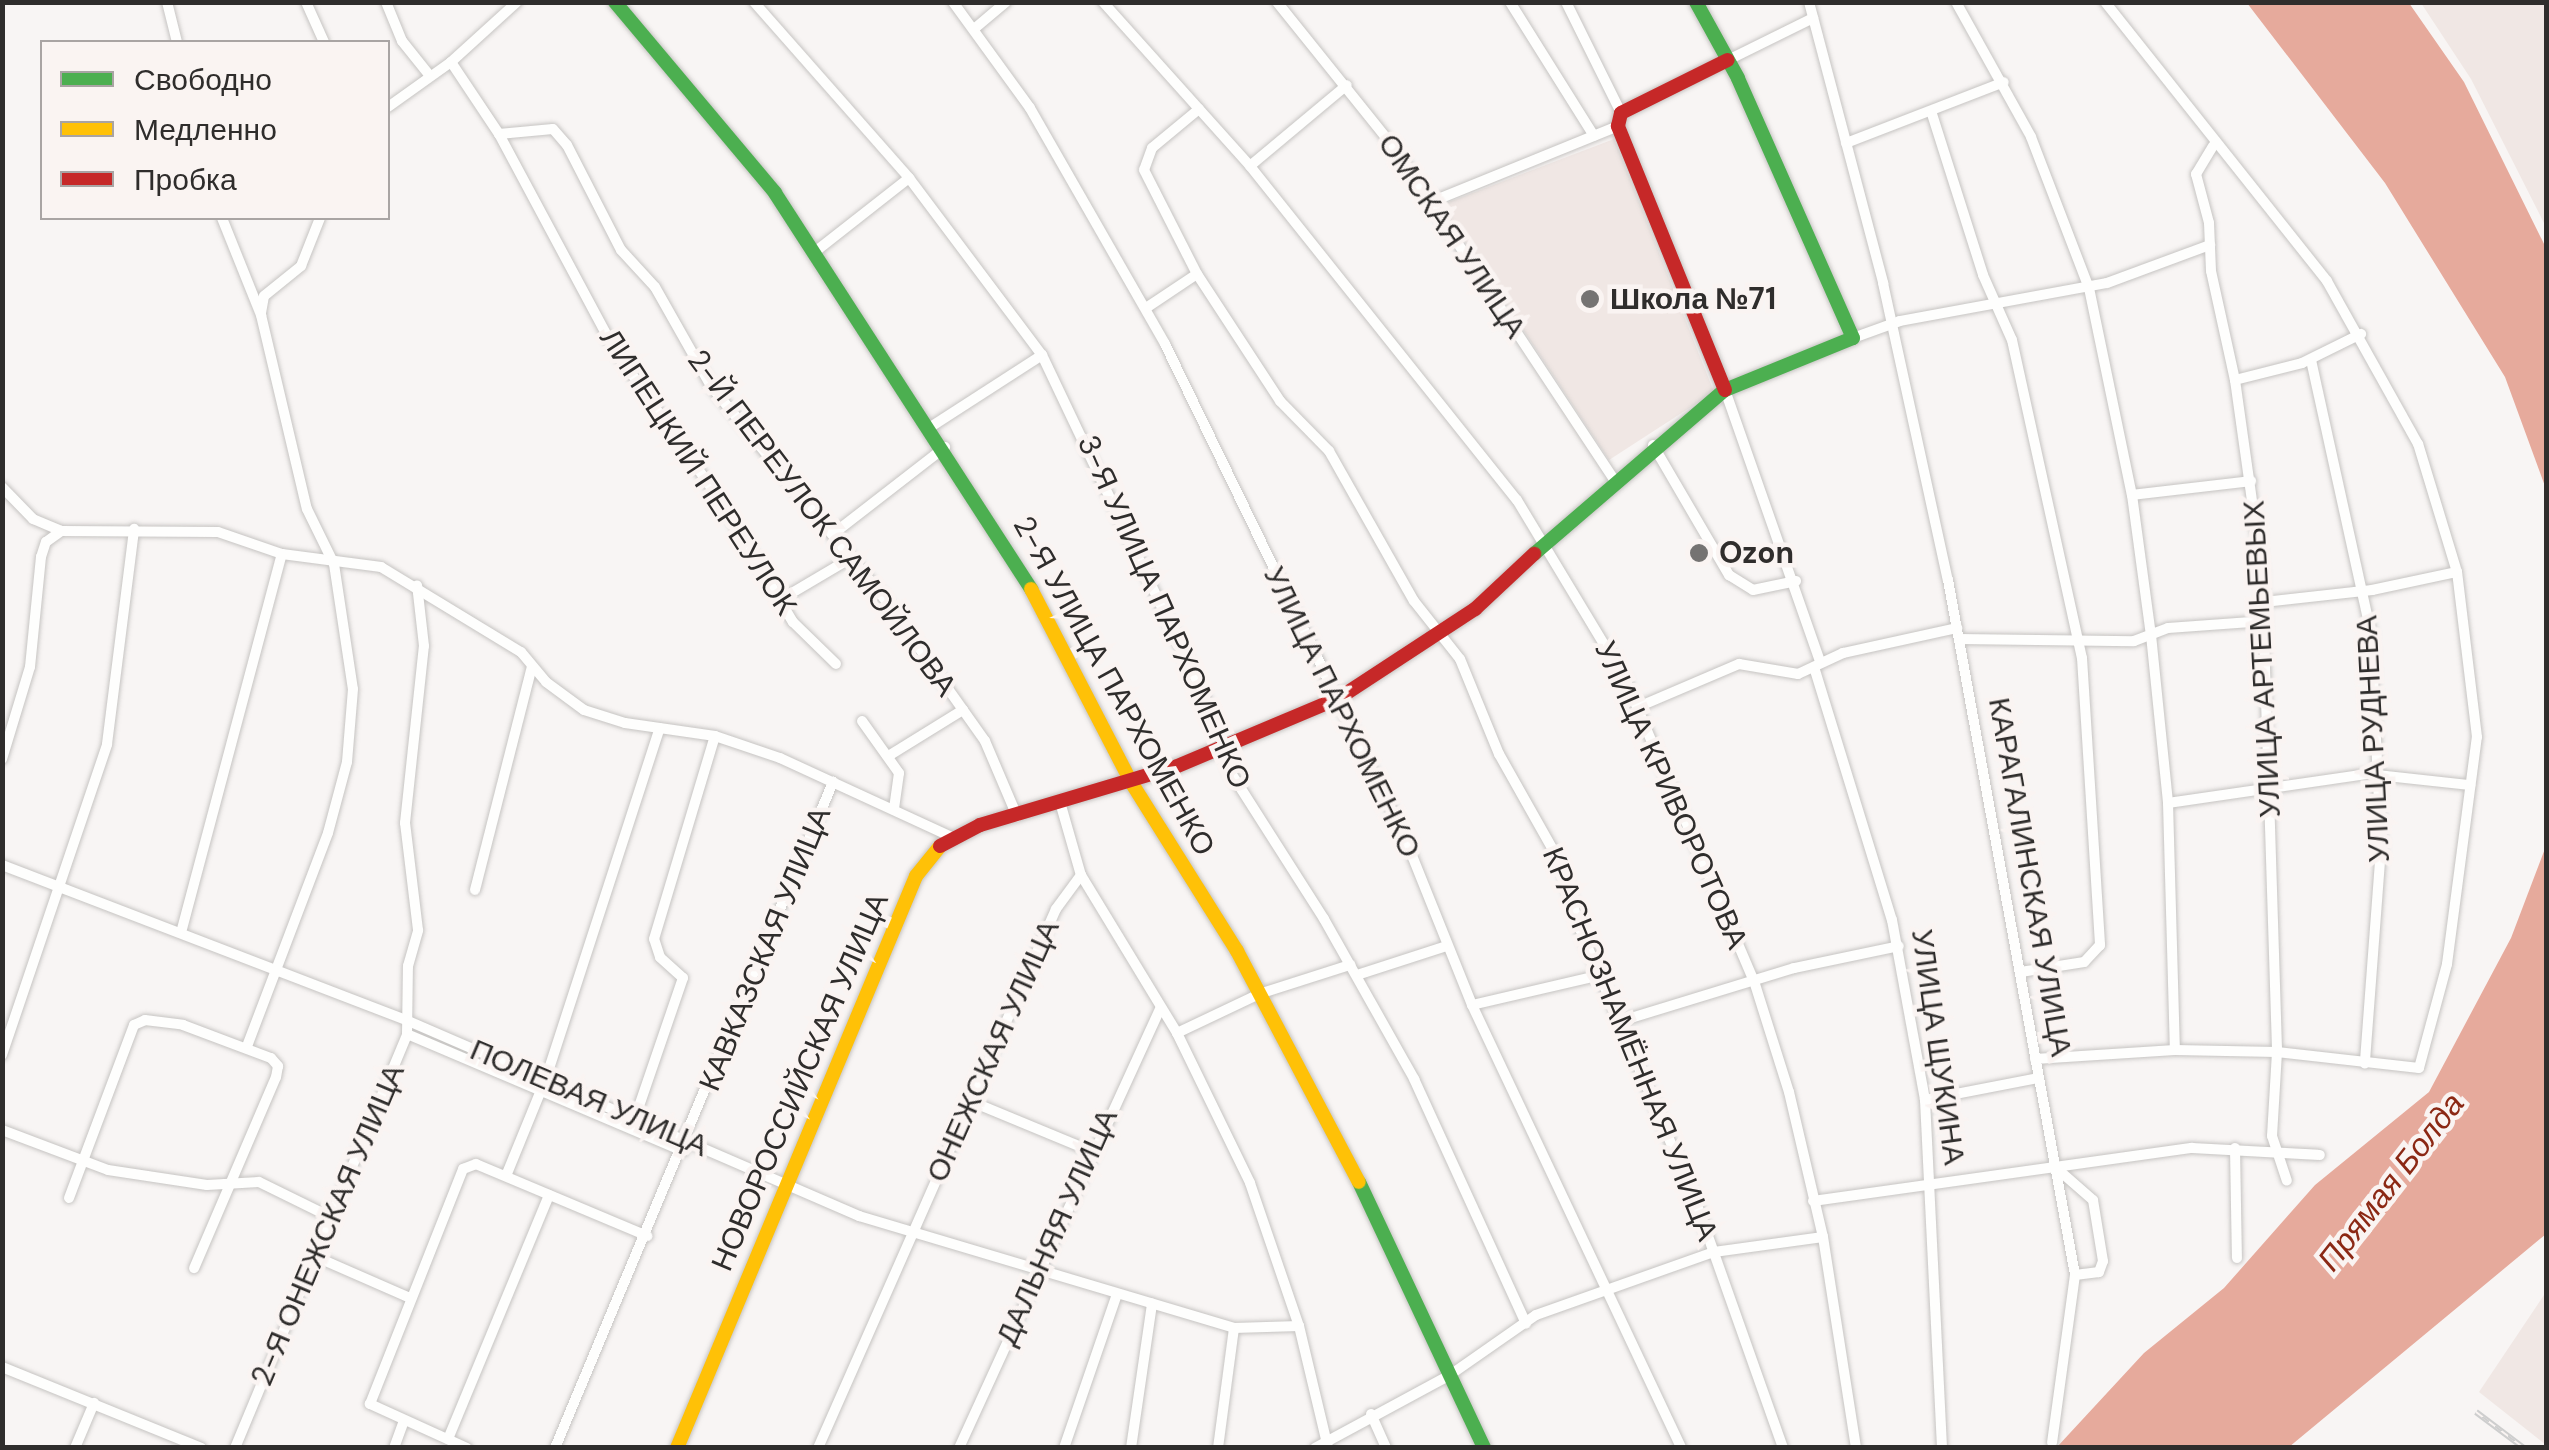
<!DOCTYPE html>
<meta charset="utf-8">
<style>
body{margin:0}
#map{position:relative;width:2549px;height:1450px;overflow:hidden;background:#f8f5f4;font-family:"DM Sans",sans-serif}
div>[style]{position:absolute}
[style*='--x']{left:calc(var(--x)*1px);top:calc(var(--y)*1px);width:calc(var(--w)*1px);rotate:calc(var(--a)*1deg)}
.built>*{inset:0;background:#f0e7e4}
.water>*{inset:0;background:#e6aa9c}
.roads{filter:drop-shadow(0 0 2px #c6c4c2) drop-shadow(0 0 2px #c6c4c2)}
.street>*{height:10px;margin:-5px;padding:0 5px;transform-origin:5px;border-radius:5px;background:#fefefd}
.fast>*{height:14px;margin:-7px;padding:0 7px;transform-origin:7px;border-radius:7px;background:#4caf50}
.slow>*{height:14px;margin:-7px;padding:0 7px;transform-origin:7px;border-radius:7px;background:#ffc107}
.jam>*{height:14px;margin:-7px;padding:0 7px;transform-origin:7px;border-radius:7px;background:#c62828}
.rail>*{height:6px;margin-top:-3px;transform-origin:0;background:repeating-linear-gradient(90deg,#faf4f2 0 8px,#cecece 0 16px);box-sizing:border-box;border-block:2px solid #cecece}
.dots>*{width:28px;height:28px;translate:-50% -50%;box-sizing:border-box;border:5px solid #faf4f2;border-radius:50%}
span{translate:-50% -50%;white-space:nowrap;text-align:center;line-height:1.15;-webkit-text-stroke:9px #faf4f2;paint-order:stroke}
.street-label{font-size:30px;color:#2f2d2c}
.poi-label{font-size:30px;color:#2f2d2c;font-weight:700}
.left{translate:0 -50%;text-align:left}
.water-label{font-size:32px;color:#8b2814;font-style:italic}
.frame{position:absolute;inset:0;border:5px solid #2f2d2c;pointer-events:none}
.legend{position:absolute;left:40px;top:40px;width:350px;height:180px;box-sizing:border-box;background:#faf4f2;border:2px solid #a9a4a3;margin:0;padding:12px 18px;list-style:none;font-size:30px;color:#2f2d2c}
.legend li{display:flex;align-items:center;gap:20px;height:50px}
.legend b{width:50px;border:2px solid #a9a4a3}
</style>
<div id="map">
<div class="built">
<i style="clip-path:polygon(2421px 3px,2546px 3px,2546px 227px,2471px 79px)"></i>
<i style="clip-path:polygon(1614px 139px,1714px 392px,1609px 460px,1441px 205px)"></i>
<i style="clip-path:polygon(2546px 1292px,2546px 1445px,2479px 1392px)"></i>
</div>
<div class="water">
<i style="clip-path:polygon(2247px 3px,2409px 3px,2464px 82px,2546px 248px,2546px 489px,2505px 377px,2385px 183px)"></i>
<i style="clip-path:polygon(2546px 846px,2546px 1234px,2289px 1447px,2057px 1447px,2144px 1353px,2224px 1288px,2315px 1185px,2429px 1092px,2511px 938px)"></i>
</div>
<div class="roads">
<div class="street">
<i style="--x:167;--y:2;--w:41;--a:76"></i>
<i style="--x:306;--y:2;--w:44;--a:65.8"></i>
<i style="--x:386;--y:2;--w:42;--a:67.7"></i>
<i style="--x:402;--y:41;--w:45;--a:51.3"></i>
<i style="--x:754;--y:2;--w:235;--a:48.6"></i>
<i style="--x:909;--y:178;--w:221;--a:53.1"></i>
<i style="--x:1042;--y:355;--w:402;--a:64.6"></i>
<i style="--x:1214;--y:718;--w:58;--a:72.8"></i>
<i style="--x:1231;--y:773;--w:173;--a:57.5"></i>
<i style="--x:1324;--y:919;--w:184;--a:60.6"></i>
<i style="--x:1414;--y:1079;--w:269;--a:65.4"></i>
<i style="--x:953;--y:2;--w:131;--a:54"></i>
<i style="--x:1030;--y:108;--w:272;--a:60.2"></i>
<i style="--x:1165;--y:344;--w:549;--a:64.09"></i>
<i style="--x:1405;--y:838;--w:180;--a:68.1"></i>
<i style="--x:1472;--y:1005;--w:490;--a:64.7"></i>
<i style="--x:1103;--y:2;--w:220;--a:48.1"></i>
<i style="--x:1250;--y:166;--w:428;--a:51.4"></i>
<i style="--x:1517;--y:500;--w:209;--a:58.9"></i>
<i style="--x:1625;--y:679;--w:328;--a:66.9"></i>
<i style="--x:1754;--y:981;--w:116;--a:72.5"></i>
<i style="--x:1789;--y:1092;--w:149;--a:76.8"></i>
<i style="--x:1823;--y:1237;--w:214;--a:81.1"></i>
<i style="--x:1277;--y:2;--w:190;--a:51.2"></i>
<i style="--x:1396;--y:150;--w:395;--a:56.5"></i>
<i style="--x:1510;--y:2;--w:158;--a:57.9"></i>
<i style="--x:1566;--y:2;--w:124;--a:63.6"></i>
<i style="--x:1809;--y:2;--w:291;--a:75.2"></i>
<i style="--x:1883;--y:283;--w:304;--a:77.7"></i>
<i style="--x:1948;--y:580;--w:707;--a:79.64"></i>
<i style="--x:2075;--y:1275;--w:169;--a:97.8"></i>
<i style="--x:1956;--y:2;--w:154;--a:60.9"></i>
<i style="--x:2031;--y:137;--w:162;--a:69"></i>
<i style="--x:2089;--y:288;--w:211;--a:78.3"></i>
<i style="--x:2132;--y:495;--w:141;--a:82.3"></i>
<i style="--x:2151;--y:635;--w:169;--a:84.2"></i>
<i style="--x:2168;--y:803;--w:247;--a:88.4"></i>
<i style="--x:974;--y:29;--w:42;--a:-40.2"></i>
<i style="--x:1728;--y:60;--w:95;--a:-26.3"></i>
<i style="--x:451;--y:62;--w:87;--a:56.3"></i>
<i style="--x:499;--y:134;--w:242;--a:61.8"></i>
<i style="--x:613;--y:347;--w:194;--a:55.1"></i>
<i style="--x:724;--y:506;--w:135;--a:59.3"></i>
<i style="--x:793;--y:622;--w:60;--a:44.3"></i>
<i style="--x:388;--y:107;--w:77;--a:-35.5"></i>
<i style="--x:451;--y:62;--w:89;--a:-42.3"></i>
<i style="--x:1199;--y:109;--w:61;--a:140.3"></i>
<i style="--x:1152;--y:148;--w:23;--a:110"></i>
<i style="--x:1144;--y:170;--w:117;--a:63"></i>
<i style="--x:1197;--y:274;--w:152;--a:56.8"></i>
<i style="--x:1280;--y:401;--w:70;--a:45.6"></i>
<i style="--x:1329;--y:451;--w:172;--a:60.5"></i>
<i style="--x:1414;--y:601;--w:74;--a:51.6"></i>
<i style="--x:1460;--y:659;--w:103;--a:67.7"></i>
<i style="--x:1499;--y:754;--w:126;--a:60.6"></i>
<i style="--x:1561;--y:864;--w:68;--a:73.7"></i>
<i style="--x:1580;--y:929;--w:300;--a:67"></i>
<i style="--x:1697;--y:1205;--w:258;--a:70.5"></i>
<i style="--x:1932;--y:114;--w:169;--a:72.4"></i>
<i style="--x:1983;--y:275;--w:71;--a:66"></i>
<i style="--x:2012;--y:340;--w:326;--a:77.6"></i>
<i style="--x:2082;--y:658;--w:288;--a:86.4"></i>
<i style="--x:2100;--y:945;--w:23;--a:133"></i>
<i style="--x:2084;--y:962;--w:64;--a:171"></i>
<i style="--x:499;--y:134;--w:54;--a:-5.3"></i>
<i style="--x:553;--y:129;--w:21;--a:49"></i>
<i style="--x:567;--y:145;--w:118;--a:62.8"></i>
<i style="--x:621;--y:250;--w:50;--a:47.4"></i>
<i style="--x:655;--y:287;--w:114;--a:60.5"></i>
<i style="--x:711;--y:386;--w:272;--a:50.8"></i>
<i style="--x:883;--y:597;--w:176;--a:54.7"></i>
<i style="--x:985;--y:741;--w:82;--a:66.9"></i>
<i style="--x:1846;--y:143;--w:169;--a:-21.1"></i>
<i style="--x:2213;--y:146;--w:33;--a:121"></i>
<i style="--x:2196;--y:174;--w:51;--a:75.1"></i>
<i style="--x:2209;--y:223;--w:48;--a:87.6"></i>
<i style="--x:2211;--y:271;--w:112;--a:77.6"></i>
<i style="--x:2235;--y:380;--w:194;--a:82"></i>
<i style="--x:2262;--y:572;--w:480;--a:88.2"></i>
<i style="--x:2277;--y:1052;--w:84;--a:93.4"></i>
<i style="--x:2272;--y:1136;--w:47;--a:71.6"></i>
<i style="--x:1250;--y:166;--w:126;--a:-39.9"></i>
<i style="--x:1431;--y:202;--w:202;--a:-22.1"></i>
<i style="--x:222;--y:218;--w:105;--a:68.1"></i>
<i style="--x:261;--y:315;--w:199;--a:76.7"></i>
<i style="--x:307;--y:509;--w:61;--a:63.9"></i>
<i style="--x:334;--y:564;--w:126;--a:81.4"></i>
<i style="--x:353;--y:689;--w:73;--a:94.7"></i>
<i style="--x:347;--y:762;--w:73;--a:105"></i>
<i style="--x:328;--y:833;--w:228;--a:110.8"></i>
<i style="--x:816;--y:251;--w:118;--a:-38.1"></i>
<i style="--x:1146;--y:308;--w:61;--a:-33.7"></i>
<i style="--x:261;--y:313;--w:17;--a:-80"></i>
<i style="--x:264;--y:296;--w:48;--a:-39"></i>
<i style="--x:301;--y:266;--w:52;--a:-68.4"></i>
<i style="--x:1853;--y:338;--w:50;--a:-19.9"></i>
<i style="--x:1900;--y:321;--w:210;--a:-10.4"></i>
<i style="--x:2107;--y:283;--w:110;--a:-20.3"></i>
<i style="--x:2311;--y:360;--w:280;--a:77.6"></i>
<i style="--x:2371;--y:633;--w:215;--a:87.3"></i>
<i style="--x:2381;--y:848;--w:216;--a:94.3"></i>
<i style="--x:2235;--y:380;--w:69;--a:-14.2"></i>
<i style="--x:2302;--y:363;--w:66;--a:-26.2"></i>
<i style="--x:1725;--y:390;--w:288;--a:70.7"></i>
<i style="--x:932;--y:426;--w:131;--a:-32.8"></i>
<i style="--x:1653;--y:445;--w:151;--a:59.7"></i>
<i style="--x:1729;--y:575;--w:28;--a:32"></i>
<i style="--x:1753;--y:590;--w:44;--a:-11.8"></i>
<i style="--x:2;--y:487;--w:45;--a:45.9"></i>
<i style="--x:33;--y:519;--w:30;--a:23"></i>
<i style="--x:61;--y:531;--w:157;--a:0.4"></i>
<i style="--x:218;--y:532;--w:68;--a:19"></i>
<i style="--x:282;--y:554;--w:100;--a:7.5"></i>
<i style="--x:381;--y:567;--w:164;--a:31.3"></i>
<i style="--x:521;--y:652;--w:39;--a:50"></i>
<i style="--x:546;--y:682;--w:47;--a:36.4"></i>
<i style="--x:584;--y:710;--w:43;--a:17.6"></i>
<i style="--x:625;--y:723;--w:91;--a:8.2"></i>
<i style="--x:715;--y:736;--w:69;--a:18.7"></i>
<i style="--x:780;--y:758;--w:189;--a:24.7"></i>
<i style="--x:2132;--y:495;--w:120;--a:-6.7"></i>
<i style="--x:833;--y:534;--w:142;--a:-37.8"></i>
<i style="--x:780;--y:600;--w:82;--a:-30.6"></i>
<i style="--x:2264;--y:602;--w:109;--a:-6.3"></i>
<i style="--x:2372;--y:590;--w:87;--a:-12"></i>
<i style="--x:1959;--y:639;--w:175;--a:0.7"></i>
<i style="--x:2134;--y:641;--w:36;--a:-21"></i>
<i style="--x:2168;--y:628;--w:97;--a:-4.1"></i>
<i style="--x:1814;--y:667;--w:265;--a:72.9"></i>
<i style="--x:1892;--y:920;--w:183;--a:79.6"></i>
<i style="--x:1925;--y:1100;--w:348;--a:87.2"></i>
<i style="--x:1638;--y:707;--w:110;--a:-23.1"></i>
<i style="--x:1739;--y:664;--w:60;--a:9.6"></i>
<i style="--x:1798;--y:674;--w:50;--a:-25"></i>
<i style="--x:1843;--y:653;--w:117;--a:-12.4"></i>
<i style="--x:862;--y:721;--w:64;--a:54.6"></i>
<i style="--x:899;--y:773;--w:37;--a:98"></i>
<i style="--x:890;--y:755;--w:86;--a:-31.7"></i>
<i style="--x:2;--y:759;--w:96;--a:-73.1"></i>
<i style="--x:30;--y:667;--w:111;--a:-84.3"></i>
<i style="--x:41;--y:557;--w:16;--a:-72"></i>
<i style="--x:46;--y:542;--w:19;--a:-36"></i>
<i style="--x:1060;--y:802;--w:76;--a:74"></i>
<i style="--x:1081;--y:875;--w:185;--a:58.7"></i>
<i style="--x:1177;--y:1033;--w:167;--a:64"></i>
<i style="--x:1250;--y:1183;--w:151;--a:71.1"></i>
<i style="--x:1299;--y:1326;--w:125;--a:76.6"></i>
<i style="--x:2168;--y:803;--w:202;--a:-8.3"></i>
<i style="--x:2368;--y:774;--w:103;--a:6.2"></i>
<i style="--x:2;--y:865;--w:433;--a:21"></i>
<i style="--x:406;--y:1020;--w:494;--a:23.4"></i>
<i style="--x:859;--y:1216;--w:391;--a:16.6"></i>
<i style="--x:1234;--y:1328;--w:65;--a:-1.8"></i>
<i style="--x:475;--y:890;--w:230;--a:-75.7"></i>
<i style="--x:182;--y:929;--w:388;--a:-75.1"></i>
<i style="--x:1357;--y:975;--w:95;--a:-17.9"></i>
<i style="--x:1472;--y:1005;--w:132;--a:-13.1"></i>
<i style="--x:1621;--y:1021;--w:181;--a:-17"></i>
<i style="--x:1794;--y:968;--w:107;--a:-11.8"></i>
<i style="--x:1177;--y:1033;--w:91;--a:-25.4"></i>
<i style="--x:1259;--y:994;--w:96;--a:-17.7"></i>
<i style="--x:407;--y:1034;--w:300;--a:23"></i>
<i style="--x:2;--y:1055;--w:328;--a:-71.3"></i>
<i style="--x:107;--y:744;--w:217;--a:-82.8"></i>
<i style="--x:2035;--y:1059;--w:140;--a:-3.7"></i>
<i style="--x:2175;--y:1050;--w:102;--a:1.1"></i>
<i style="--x:2277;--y:1052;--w:143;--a:6.4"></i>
<i style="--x:2419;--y:1068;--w:108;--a:-74.9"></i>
<i style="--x:2447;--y:964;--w:229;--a:-82.5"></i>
<i style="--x:2477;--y:737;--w:166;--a:-96.9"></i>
<i style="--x:2457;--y:572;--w:134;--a:-106.9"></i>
<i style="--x:2418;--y:444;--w:187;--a:-119.2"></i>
<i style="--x:2327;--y:281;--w:357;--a:-128.5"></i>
<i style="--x:1925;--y:1100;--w:115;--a:-11"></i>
<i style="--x:975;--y:1103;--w:126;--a:22.5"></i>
<i style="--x:636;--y:1115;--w:145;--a:-71.1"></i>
<i style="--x:683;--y:978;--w:31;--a:-138"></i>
<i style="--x:660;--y:957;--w:19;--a:-108"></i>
<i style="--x:654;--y:939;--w:212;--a:-73.3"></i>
<i style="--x:2;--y:1130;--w:113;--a:20.7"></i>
<i style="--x:108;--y:1170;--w:100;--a:8.6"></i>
<i style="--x:207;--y:1185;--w:52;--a:-3.3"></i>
<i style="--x:259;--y:1182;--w:79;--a:26.2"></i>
<i style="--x:2235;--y:1148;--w:110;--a:89"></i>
<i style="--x:2054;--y:1166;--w:52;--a:41.1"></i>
<i style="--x:2093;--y:1200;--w:62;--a:80.7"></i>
<i style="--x:2103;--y:1261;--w:12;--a:110"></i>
<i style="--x:2099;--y:1272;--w:24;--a:173"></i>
<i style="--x:506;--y:1176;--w:106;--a:-67.8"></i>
<i style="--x:546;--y:1078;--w:368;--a:-72"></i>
<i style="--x:69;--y:1198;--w:185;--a:-69.4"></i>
<i style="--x:134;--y:1025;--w:12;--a:-24"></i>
<i style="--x:145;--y:1020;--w:38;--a:7"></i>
<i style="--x:183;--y:1025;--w:94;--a:20.6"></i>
<i style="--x:271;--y:1058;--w:11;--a:49"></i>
<i style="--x:278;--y:1066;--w:11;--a:100"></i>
<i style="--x:276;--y:1077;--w:208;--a:113.2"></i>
<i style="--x:1813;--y:1201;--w:383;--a:-8"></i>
<i style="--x:2192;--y:1148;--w:128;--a:3.1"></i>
<i style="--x:314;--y:1256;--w:103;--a:23.6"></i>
<i style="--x:2;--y:1367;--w:215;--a:22.1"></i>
<i style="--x:1371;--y:1414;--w:37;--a:66"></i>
<i style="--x:448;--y:1439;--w:264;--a:-67.5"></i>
<i style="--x:75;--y:1448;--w:49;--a:-67.1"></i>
<i style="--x:235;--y:1448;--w:448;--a:-67.4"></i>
<i style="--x:407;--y:1034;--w:68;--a:-89.2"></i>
<i style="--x:408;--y:966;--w:37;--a:-74"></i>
<i style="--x:418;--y:930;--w:108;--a:-96.9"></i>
<i style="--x:405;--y:823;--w:178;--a:-83.9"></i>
<i style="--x:424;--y:646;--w:61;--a:-96.5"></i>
<i style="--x:394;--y:1448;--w:29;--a:-70"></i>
<i style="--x:467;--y:1448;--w:107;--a:-155.6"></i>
<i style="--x:370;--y:1404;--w:253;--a:-68.4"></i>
<i style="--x:463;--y:1169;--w:14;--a:-21"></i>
<i style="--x:476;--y:1164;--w:186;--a:22.8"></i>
<i style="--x:555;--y:1448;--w:722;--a:-67.34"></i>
<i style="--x:818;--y:1448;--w:589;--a:-66.18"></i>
<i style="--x:1056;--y:909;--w:42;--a:-53.7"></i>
<i style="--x:959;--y:1448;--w:484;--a:-65.4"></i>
<i style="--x:1064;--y:1448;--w:163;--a:-71"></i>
<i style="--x:1131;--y:1448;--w:146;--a:-81.7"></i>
<i style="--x:1218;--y:1448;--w:121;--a:-82.4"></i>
<i style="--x:1315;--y:1448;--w:153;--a:-28.4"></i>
<i style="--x:1450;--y:1375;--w:105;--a:-34.9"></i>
<i style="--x:1536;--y:1315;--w:189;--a:-19.5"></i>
<i style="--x:1714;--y:1252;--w:110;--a:-7.8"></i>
</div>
<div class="fast">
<i style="--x:615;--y:2;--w:249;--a:50"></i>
<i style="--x:775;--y:193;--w:472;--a:57.1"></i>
<i style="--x:1534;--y:554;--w:252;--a:-40.7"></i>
<i style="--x:1725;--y:390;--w:138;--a:-22.1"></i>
<i style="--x:1853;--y:338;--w:284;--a:-113.9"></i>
<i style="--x:1738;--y:78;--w:87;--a:-118.9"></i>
<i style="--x:1359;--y:1182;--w:294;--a:64.8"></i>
</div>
<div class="slow">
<i style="--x:1031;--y:589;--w:217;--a:62.6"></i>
<i style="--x:1131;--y:782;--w:199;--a:57.9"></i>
<i style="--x:1237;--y:951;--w:261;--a:62.2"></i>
<i style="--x:677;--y:1448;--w:620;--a:-67.32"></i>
<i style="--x:916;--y:876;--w:38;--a:-51"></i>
</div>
<div class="jam">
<i style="--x:1725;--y:390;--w:285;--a:-112.1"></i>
<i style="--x:1618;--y:126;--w:13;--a:-77"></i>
<i style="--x:1621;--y:113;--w:119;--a:-26.4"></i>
<i style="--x:940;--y:846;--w:45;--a:-27.7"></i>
<i style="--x:980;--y:825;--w:203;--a:-16.6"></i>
<i style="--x:1175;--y:767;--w:178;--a:-22.8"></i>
<i style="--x:1339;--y:698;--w:163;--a:-33.2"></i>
<i style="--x:1475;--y:609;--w:81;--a:-43"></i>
</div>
</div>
<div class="rail">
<i style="--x:2476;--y:1412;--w:60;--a:36.9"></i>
</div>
<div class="dots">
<i style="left:1590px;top:299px;background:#757372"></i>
<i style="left:1699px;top:553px;background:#757372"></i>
</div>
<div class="street-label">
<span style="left:1452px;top:236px;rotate:56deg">ОМСКАЯ УЛИЦА</span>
<span style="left:698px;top:472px;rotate:57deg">ЛИПЕЦКИЙ ПЕРЕУЛОК</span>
<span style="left:822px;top:523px;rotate:53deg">2-Й ПЕРЕУЛОК САМОЙЛОВА</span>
<span style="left:1164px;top:612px;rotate:66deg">3-Я УЛИЦА ПАРХОМЕНКО</span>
<span style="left:2262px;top:659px;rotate:-93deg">УЛИЦА АРТЕМЬЕВЫХ</span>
<span style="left:1114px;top:686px;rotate:61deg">2-Я УЛИЦА ПАРХОМЕНКО</span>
<span style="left:1342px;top:712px;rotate:64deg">УЛИЦА ПАРХОМЕНКО</span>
<span style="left:2373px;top:739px;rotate:-93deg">УЛИЦА РУДНЕВА</span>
<span style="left:1671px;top:795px;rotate:66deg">УЛИЦА КРИВОРОТОВА</span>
<span style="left:2030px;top:877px;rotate:80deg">КАРАГАЛИНСКАЯ УЛИЦА</span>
<span style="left:765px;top:949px;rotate:-68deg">КАВКАЗСКАЯ УЛИЦА</span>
<span style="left:1630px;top:1044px;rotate:68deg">КРАСНОЗНАМЁННАЯ УЛИЦА</span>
<span style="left:1938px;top:1047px;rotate:82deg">УЛИЦА ЩУКИНА</span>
<span style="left:993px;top:1051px;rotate:-66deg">ОНЕЖСКАЯ УЛИЦА</span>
<span style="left:800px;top:1082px;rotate:-67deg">НОВОРОССИЙСКАЯ УЛИЦА</span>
<span style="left:589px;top:1098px;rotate:23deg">ПОЛЕВАЯ УЛИЦА</span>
<span style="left:328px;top:1225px;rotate:-67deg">2-Я ОНЕЖСКАЯ УЛИЦА</span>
<span style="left:1057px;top:1227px;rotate:-66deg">ДАЛЬНЯЯ УЛИЦА</span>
</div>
<div class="poi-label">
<span class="left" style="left:1610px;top:299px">Школа №71</span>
<span class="left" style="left:1719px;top:553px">Ozon</span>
</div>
<div class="water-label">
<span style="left:2391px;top:1182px;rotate:-52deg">Прямая Болда</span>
</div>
<div class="frame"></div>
<ul class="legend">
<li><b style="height:12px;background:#4caf50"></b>Свободно</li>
<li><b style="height:12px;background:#ffc107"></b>Медленно</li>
<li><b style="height:12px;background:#c62828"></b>Пробка</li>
</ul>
</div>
